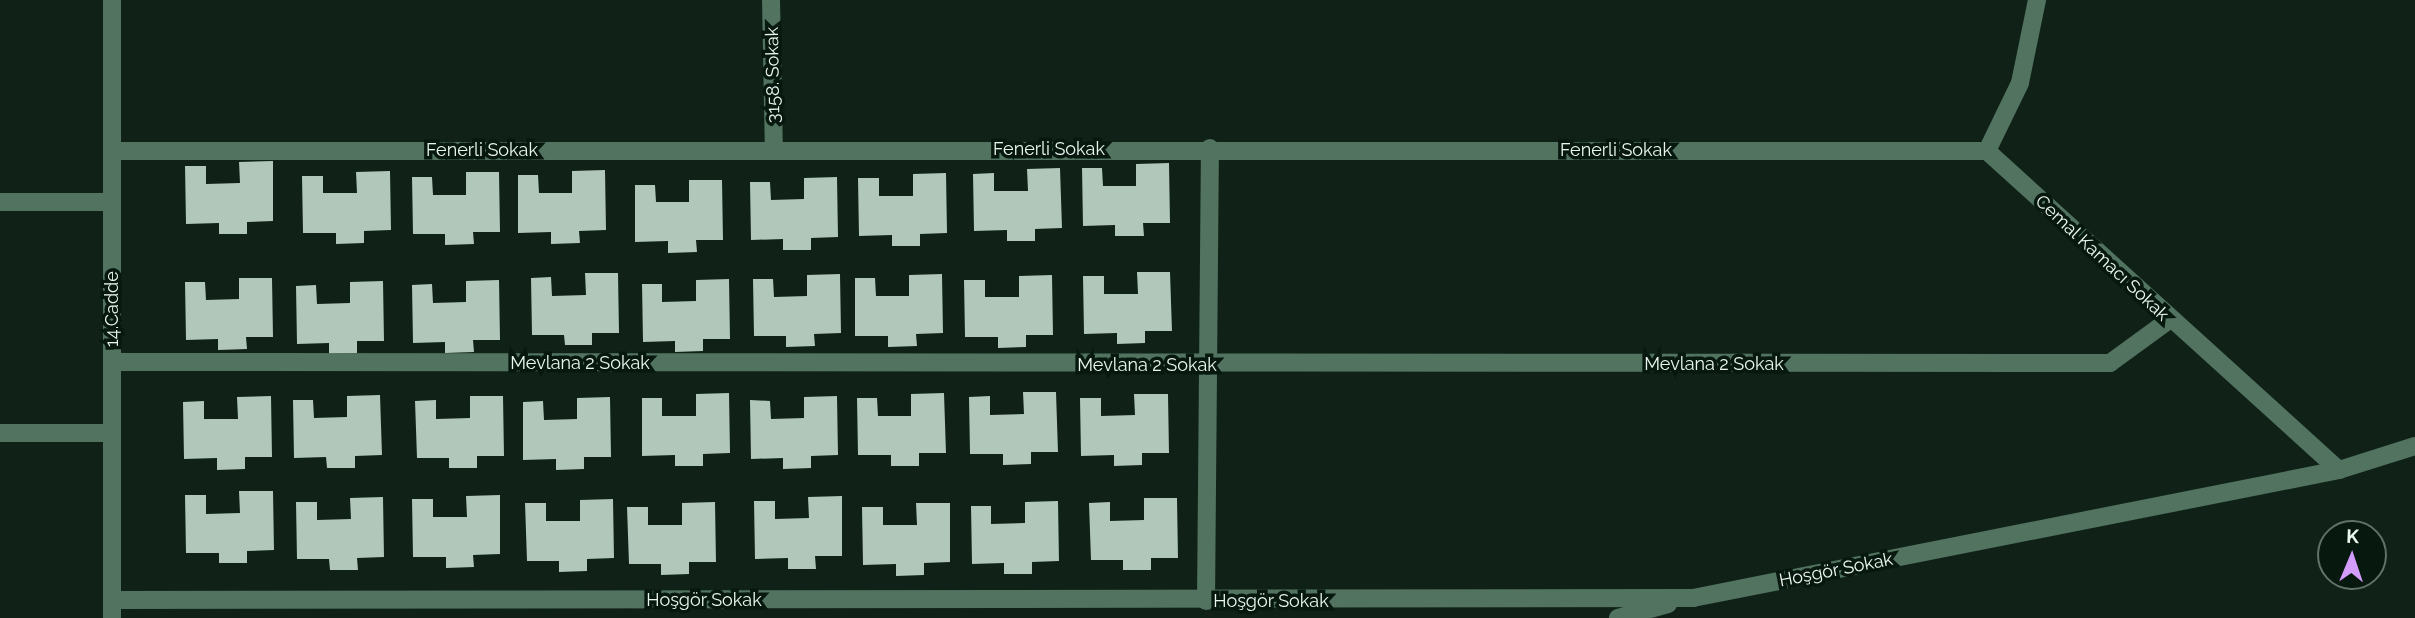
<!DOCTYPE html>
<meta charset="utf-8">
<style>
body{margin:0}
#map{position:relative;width:2415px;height:618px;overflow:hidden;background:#102218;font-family:Raleway,sans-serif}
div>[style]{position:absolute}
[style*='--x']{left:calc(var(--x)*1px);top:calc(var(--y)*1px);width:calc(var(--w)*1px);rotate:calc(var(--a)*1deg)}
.building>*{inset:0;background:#b0c7ba}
.minor>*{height:18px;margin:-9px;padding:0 9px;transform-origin:9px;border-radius:9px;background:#517360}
span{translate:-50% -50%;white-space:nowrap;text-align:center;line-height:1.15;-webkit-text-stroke:7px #07180f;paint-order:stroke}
.street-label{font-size:18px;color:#eaf6ef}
.north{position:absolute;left:2317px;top:520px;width:70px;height:70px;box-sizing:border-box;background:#07180f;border:2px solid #627169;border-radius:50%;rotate:2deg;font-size:19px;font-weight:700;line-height:28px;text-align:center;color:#eaf6ef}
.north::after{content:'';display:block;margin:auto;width:24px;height:32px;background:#d49cfc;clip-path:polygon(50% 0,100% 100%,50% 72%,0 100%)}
</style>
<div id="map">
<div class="building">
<i style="clip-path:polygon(273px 161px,273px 221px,247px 222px,247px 234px,219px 234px,219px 223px,186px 224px,185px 166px,206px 166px,206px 184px,240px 183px,239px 162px)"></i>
<i style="clip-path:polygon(1169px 163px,1170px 223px,1143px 223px,1144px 236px,1115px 236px,1115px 225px,1083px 226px,1082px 168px,1102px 168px,1103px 186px,1136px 186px,1136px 164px)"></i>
<i style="clip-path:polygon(1060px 168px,1062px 228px,1035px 229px,1035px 241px,1007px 241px,1007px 230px,974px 231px,973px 174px,994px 173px,994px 191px,1028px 191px,1027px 169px)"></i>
<i style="clip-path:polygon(605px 170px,606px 230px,579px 231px,580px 243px,551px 244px,551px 232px,518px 233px,518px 175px,538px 175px,539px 193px,572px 193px,572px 171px)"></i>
<i style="clip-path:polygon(390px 171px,391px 230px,364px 231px,364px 243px,336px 244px,336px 233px,303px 233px,302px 176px,323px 176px,323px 193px,357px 193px,356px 172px)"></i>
<i style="clip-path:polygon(466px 172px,499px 172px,500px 232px,473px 232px,474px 244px,445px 245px,445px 234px,413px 234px,412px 177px,432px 177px,433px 195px,466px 195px)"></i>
<i style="clip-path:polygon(946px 173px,947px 233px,920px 234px,920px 246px,892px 246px,892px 235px,859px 236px,858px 178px,879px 178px,879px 196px,913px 196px,913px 174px)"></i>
<i style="clip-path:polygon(837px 177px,838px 237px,811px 238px,811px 250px,783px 250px,783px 239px,751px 240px,750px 182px,770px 182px,771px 200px,804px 199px,804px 178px)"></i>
<i style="clip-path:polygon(689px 180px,722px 180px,723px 240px,696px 240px,697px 252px,668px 253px,668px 241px,635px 242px,635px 185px,655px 185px,656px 202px,689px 202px)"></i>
<i style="clip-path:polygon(1137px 272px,1170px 272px,1172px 331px,1145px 331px,1145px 343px,1117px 344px,1117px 333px,1084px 334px,1083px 276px,1104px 276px,1104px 294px,1138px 294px)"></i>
<i style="clip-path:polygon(585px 273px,618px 273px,619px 333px,592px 333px,592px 345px,565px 345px,564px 335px,532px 335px,531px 278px,551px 277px,552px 296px,586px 295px)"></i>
<i style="clip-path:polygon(840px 274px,841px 333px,814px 334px,815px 346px,786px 347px,786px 336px,754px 336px,753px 279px,773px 279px,774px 297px,807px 296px,807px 275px)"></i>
<i style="clip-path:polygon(942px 274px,943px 333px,916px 334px,917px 346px,888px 347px,888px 336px,855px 336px,855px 278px,875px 278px,876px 296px,909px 296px,909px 275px)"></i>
<i style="clip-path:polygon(1052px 275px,1053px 335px,1026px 335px,1026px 347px,998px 348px,998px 337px,965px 337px,964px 280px,985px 280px,985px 297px,1019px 297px,1019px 276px)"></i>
<i style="clip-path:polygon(239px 278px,272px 278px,273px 337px,246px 337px,247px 349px,218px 350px,218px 339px,186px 340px,185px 282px,205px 282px,206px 300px,239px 299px)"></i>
<i style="clip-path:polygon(729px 279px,730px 339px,703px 339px,703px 351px,675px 352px,675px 341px,643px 342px,642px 284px,662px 284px,662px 302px,696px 301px,696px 280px)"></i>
<i style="clip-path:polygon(499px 280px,500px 340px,473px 340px,474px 352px,445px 353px,445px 342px,413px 343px,412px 285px,432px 284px,433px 303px,466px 302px,466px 281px)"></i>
<i style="clip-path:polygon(383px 281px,384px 341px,357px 341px,357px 353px,329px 354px,329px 343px,297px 344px,296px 286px,316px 285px,317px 304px,350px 303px,350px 282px)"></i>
<i style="clip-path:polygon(1023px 392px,1056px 392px,1058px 452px,1031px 452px,1031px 464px,1003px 465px,1003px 454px,970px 454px,969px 397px,990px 396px,990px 415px,1024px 414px)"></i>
<i style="clip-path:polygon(729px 393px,730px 453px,703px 454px,703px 466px,675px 466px,675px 455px,642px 456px,642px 398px,662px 398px,662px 416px,696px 416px,696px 394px)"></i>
<i style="clip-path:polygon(944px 393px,946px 453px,919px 453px,919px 466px,891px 466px,891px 455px,858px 455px,857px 398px,877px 398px,878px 416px,911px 416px,911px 394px)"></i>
<i style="clip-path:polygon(1134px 394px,1168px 394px,1169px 453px,1142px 453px,1142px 465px,1114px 466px,1114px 455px,1081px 456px,1080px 398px,1101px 398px,1101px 416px,1135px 415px)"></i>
<i style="clip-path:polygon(380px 395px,382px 455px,355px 456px,355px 468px,327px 468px,326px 457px,294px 458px,293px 400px,313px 400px,314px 418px,347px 417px,347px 396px)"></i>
<i style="clip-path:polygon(271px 396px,272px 457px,245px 457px,245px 469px,217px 470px,217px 458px,184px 459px,183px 402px,204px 401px,204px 419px,238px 419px,237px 397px)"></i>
<i style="clip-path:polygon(470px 396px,503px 396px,504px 456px,477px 456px,477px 468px,449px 468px,449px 458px,417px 458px,415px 401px,436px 400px,436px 419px,470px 418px)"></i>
<i style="clip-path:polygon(837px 396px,838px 455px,811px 456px,811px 468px,783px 469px,783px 458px,751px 459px,750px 400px,770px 401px,771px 419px,804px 418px,804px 397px)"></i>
<i style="clip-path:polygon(610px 397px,611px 457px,584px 457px,584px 469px,556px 470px,556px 459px,523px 460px,523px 402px,543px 401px,544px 420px,577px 419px,577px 398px)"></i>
<i style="clip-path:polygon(239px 491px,273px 491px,274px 550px,247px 551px,247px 563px,219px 563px,219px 553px,186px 553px,185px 495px,206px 495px,206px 514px,240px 513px)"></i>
<i style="clip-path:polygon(500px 495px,500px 554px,473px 555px,474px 567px,446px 568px,446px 557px,413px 557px,412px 499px,433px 499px,433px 517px,467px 517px,466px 496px)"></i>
<i style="clip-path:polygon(842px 496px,842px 556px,815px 556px,816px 569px,788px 569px,788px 558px,755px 559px,754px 501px,775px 501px,775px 519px,809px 518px,808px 497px)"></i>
<i style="clip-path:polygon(383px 497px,384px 557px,357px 558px,358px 570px,330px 570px,329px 559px,297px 559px,296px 502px,317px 502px,317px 520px,351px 519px,350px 498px)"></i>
<i style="clip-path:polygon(1144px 498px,1177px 498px,1178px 558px,1151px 558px,1151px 570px,1123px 570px,1123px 560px,1091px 560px,1089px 503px,1110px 502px,1110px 521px,1144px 520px)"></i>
<i style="clip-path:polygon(613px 499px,614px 558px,587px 559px,587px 571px,559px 572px,559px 561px,527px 561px,525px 503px,546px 503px,546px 521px,580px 521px,580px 500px)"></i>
<i style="clip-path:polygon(1058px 501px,1059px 561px,1032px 562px,1032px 574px,1004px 574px,1004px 563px,972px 564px,971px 506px,991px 506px,991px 524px,1025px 523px,1025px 502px)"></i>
<i style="clip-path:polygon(715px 502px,716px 562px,689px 562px,689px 574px,661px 575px,661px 564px,629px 564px,627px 507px,648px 507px,648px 525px,682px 525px,682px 503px)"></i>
<i style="clip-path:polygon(916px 503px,950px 503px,950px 562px,924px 563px,924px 575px,896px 576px,896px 564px,863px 565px,862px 507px,883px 507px,883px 525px,917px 525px)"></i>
</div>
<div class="minor">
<i style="--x:771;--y:0;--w:150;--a:88.9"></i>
<i style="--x:2037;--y:0;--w:85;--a:101.6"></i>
<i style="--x:2020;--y:83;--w:76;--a:115.9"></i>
<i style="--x:1987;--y:151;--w:475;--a:42.2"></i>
<i style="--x:112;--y:151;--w:1875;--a:0"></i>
<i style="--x:0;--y:202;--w:112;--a:0"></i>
<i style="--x:112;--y:362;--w:1998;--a:0.03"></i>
<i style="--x:2110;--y:363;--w:73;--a:-36.1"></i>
<i style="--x:0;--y:433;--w:112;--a:0"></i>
<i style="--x:112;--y:600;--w:1581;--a:-0.07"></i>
<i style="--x:1693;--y:598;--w:659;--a:-11.21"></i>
<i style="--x:2339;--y:470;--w:80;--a:-17.5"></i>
<i style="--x:1206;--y:601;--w:453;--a:-89.5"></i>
<i style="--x:112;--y:618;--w:618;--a:-90"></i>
<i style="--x:1618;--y:618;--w:52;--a:-15.6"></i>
</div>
<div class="street-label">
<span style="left:773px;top:75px;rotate:-91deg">3158. Sokak</span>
<span style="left:1049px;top:149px">Fenerli Sokak</span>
<span style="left:482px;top:150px">Fenerli Sokak</span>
<span style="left:1616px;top:150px">Fenerli Sokak</span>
<span style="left:2102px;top:258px;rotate:43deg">Cemal Kamacı Sokak</span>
<span style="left:112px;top:309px;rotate:-90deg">14.Cadde</span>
<span style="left:580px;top:363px">Mevlana 2 Sokak</span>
<span style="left:1714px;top:364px">Mevlana 2 Sokak</span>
<span style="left:1147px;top:365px">Mevlana 2 Sokak</span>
<span style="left:1836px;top:570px;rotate:-11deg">Hoşgör Sokak</span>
<span style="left:704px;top:600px">Hoşgör Sokak</span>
<span style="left:1271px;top:601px">Hoşgör Sokak</span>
</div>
<div class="north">K</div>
</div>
